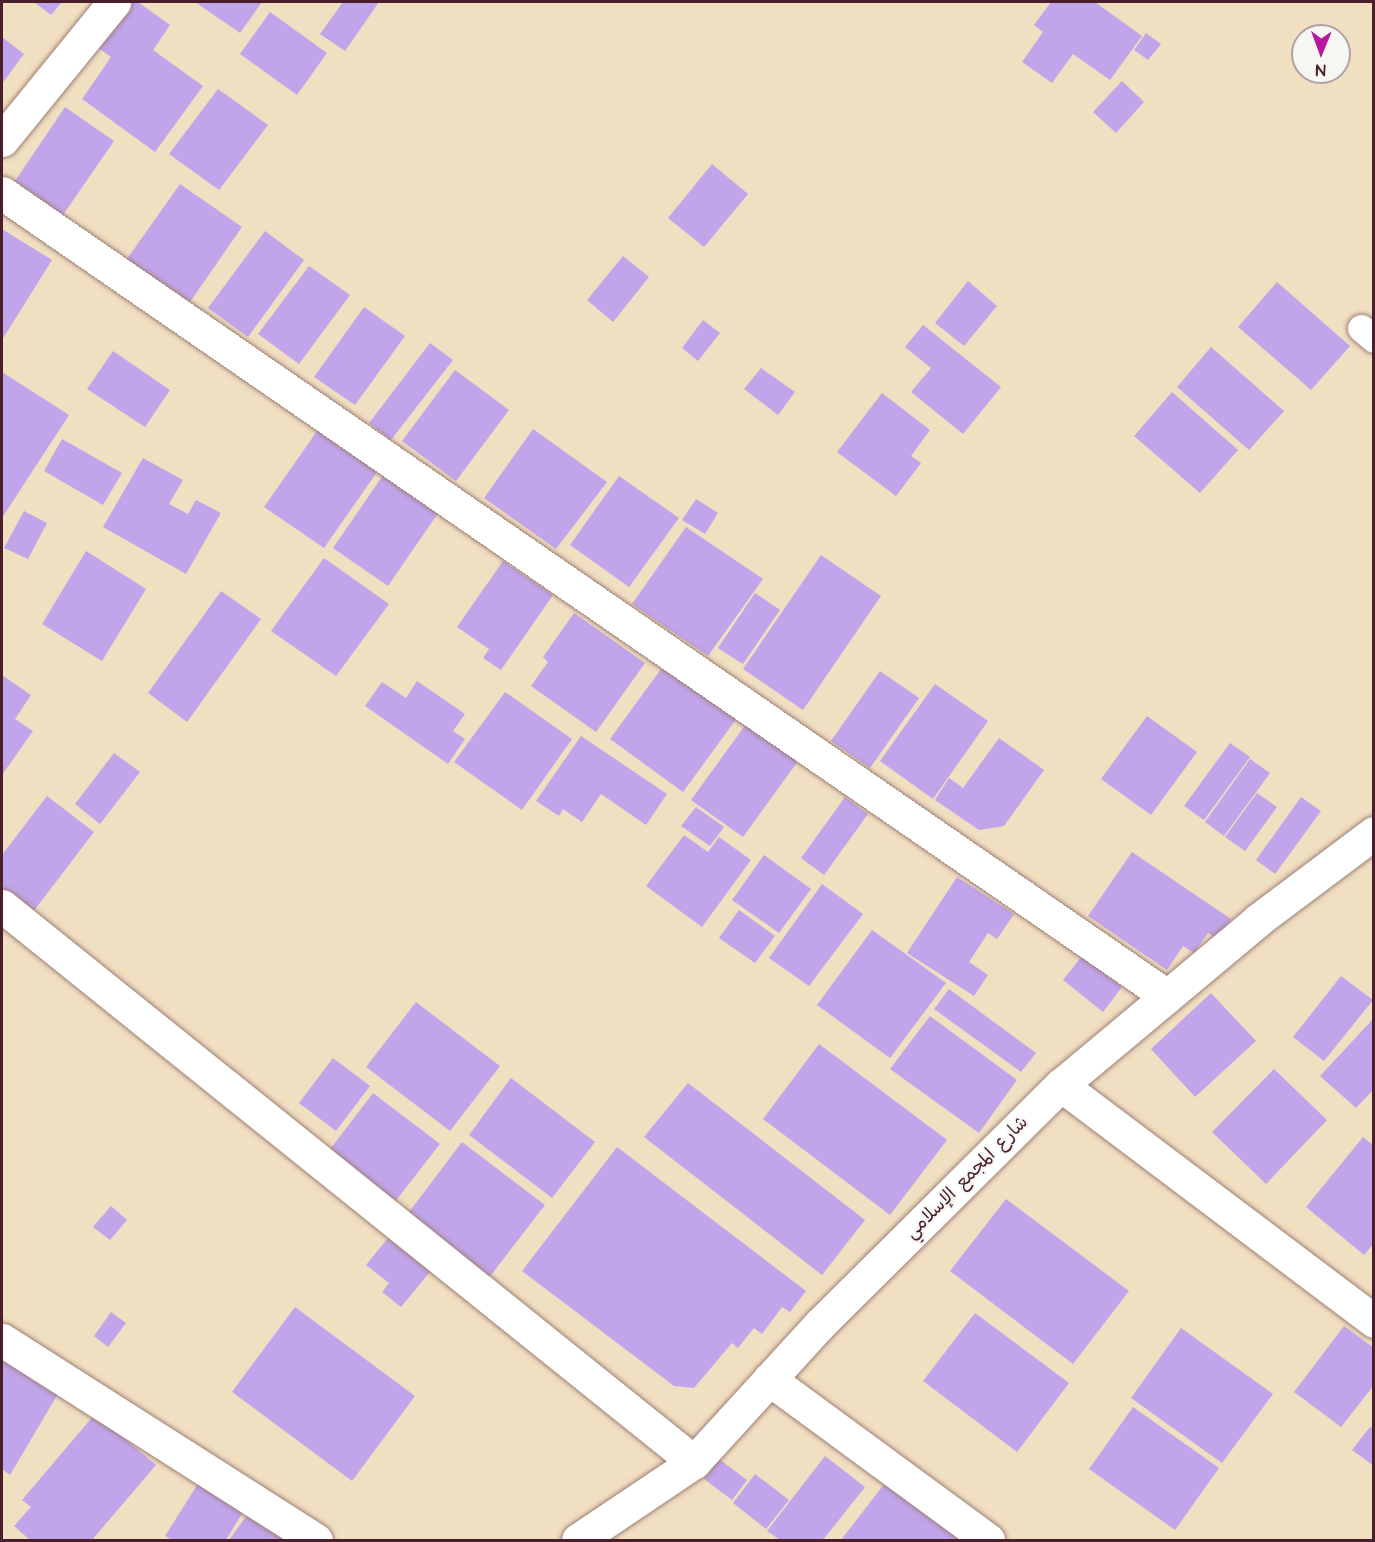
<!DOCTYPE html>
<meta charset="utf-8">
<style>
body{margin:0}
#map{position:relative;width:1375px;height:1542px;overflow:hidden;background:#f1dfc1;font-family:"Architects Daughter","Playpen Sans Arabic",sans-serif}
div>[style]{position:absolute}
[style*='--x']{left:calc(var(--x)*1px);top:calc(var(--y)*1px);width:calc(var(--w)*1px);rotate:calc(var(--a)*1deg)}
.building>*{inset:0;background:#c1a5ea}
.roads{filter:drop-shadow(0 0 2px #9e7f76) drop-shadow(0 0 2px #9e7f76)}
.lane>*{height:27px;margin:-13.5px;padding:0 13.5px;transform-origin:13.5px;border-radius:13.5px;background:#fff}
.street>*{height:33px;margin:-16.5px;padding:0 16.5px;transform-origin:16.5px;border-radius:16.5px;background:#fff}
span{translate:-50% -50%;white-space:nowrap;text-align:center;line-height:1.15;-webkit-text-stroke:4.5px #f6f6f2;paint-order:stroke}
.street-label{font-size:18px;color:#4a1f2b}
.frame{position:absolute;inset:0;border:3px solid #4a1f2b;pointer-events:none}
.north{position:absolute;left:1291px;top:24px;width:60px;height:60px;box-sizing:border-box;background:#f6f6f2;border:2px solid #b1a0a2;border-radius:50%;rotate:181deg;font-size:16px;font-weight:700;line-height:24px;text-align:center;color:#4a1f2b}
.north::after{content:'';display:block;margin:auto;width:21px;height:27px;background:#b5179e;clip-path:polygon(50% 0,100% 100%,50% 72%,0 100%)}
</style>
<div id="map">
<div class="building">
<i style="clip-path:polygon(34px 2px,62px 2px,51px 15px)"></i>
<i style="clip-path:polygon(130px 2px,138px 2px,170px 25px,153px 50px,203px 86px,155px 152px,82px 99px,111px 57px,97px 47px)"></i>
<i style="clip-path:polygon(195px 2px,262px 2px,240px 33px)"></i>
<i style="clip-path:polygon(343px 2px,379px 2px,345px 51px,320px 34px)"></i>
<i style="clip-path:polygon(1051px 2px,1095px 2px,1142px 36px,1110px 80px,1073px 54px,1052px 83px,1022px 62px,1043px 32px,1034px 25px)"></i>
<i style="clip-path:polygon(270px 12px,327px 53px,297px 95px,240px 54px)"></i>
<i style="clip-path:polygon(1146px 33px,1161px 44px,1148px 60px,1134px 50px)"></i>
<i style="clip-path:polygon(2px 37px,24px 54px,2px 84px)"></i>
<i style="clip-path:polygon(1122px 81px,1144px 102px,1116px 133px,1093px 112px)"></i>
<i style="clip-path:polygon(218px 89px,268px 125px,219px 190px,169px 154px)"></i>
<i style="clip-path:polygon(65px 107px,114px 141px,63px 215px,15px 181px)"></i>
<i style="clip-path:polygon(712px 164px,748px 194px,704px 247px,668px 218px)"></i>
<i style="clip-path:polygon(180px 184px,242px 227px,190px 302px,127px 259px)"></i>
<i style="clip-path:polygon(2px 229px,52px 260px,2px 340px)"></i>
<i style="clip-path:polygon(265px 231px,304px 260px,248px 337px,208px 308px)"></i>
<i style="clip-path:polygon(623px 256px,649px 277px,613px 322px,587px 300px)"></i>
<i style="clip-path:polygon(309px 266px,350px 295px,299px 364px,258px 334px)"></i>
<i style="clip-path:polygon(968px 281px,997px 306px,964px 346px,935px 323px)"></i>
<i style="clip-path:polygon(1277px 282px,1350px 346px,1311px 390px,1238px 327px)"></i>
<i style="clip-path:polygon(364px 307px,405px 336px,355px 405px,314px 377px)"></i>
<i style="clip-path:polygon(703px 320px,720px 333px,698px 361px,682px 348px)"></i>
<i style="clip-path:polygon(923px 325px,1001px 387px,963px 434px,911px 392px,931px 368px,905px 347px)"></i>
<i style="clip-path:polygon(430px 343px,453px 360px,391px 440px,369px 423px)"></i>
<i style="clip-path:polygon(1211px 347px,1284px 411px,1249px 450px,1177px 387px)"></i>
<i style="clip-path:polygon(113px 351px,170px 390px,145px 427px,87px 389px)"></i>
<i style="clip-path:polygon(761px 368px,795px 392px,778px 415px,744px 389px)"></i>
<i style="clip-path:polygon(455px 370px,509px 410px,456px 481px,402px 441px)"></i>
<i style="clip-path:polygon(2px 372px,69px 415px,2px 518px)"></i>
<i style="clip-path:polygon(1172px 392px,1238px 450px,1200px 493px,1134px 436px)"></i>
<i style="clip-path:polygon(882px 393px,930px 430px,911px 456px,921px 463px,896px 496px,837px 452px)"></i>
<i style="clip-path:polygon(322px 424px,382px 465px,324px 548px,264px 507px)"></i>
<i style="clip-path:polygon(533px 429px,607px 482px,556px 549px,484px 498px)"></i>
<i style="clip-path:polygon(62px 439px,122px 473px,103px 505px,44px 471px)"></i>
<i style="clip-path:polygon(143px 458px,183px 480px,169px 504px,188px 514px,196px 500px,221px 513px,186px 574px,103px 527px)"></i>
<i style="clip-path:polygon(388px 468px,443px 506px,388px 586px,333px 548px)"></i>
<i style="clip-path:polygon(619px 476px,679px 518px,629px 587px,570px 545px)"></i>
<i style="clip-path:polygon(696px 499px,718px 513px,705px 534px,682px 520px)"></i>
<i style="clip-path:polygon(24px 511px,47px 523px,28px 559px,4px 548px)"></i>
<i style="clip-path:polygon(686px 527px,763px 579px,708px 656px,632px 604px)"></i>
<i style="clip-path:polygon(86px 551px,146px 589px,102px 661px,42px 624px)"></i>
<i style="clip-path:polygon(821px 555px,881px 596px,803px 710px,743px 669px)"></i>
<i style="clip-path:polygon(324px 558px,389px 604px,336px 676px,271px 631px)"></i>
<i style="clip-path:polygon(503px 561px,553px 595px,501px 670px,483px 658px,489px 649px,457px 627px)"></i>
<i style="clip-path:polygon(221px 591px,261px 619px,187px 722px,148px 693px)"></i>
<i style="clip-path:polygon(755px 593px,780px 610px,743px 664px,718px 648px)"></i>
<i style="clip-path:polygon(574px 613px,645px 663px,596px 732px,531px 686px,548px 662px,543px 657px)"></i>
<i style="clip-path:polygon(664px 665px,737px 718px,683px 792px,610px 739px)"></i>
<i style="clip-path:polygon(880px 671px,919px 698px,870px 768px,831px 741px)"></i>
<i style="clip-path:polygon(2px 675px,31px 695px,15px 719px,33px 731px,2px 775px)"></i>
<i style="clip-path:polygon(417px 681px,465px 714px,453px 731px,465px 739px,448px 764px,365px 706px,382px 682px,406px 698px)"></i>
<i style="clip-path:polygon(935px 684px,988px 721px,933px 799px,880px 761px)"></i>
<i style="clip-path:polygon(505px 692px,572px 739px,522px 810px,454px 762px)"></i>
<i style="clip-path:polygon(1147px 716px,1197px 752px,1151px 815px,1101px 779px)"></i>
<i style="clip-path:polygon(749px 720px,801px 757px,743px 837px,691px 800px)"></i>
<i style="clip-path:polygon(581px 736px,667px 794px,646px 825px,601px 794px,582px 822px,563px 809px,559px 816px,536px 801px)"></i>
<i style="clip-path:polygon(999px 738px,1044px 770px,1004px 826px,979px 830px,935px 800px,949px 778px,963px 788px)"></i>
<i style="clip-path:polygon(1230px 743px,1250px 757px,1204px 820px,1184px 806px)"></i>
<i style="clip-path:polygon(114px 753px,140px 772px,100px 824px,75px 804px)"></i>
<i style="clip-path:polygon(1250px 759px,1270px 773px,1224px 836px,1205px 822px)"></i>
<i style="clip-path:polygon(1257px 793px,1277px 807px,1245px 851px,1225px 837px)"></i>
<i style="clip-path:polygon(47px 796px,94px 832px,33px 912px,2px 888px,2px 855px)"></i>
<i style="clip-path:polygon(845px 797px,868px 814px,824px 875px,801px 858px)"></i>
<i style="clip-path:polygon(1301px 797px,1321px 811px,1275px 874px,1256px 860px)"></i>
<i style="clip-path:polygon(696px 807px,724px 827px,710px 846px,681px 826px)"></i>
<i style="clip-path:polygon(684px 835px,708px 852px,719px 837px,751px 860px,702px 927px,646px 886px)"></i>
<i style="clip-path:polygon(1132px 852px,1231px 919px,1218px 939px,1208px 933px,1194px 953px,1183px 946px,1167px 970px,1088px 916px)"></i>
<i style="clip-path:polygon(764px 855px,811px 889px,779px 933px,732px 900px)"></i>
<i style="clip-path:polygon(957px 877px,1014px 914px,997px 939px,988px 933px,969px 962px,988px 975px,974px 996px,907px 953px)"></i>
<i style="clip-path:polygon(822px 884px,863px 914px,809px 986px,769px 958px)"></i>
<i style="clip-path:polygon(739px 910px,775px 936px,755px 963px,719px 938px)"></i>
<i style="clip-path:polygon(872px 930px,946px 983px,890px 1058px,817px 1005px)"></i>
<i style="clip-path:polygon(1082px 956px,1122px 987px,1103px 1012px,1063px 980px)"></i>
<i style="clip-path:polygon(1341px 976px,1373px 1000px,1324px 1061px,1293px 1037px)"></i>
<i style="clip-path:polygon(949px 989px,1036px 1053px,1021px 1072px,934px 1009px)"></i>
<i style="clip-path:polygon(1211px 993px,1256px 1041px,1195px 1097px,1151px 1049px)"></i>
<i style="clip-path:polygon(416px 1002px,500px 1066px,450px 1131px,366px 1067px)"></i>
<i style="clip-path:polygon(930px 1016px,1017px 1080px,979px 1133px,890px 1069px)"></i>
<i style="clip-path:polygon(1374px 1018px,1374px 1089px,1356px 1108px,1320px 1076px)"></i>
<i style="clip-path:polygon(819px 1044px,947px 1140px,890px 1215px,763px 1119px)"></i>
<i style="clip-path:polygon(333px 1058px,370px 1086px,336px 1131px,299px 1103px)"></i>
<i style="clip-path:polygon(1274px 1069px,1327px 1120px,1266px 1184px,1212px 1132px)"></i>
<i style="clip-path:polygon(511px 1078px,595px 1142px,552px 1198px,469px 1135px)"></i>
<i style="clip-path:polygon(688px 1083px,865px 1220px,822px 1275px,644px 1137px)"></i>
<i style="clip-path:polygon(373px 1093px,440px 1144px,394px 1203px,328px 1152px)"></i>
<i style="clip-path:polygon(1363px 1137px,1374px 1146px,1374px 1243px,1364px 1255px,1306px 1207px)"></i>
<i style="clip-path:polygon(462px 1142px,545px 1205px,488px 1279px,406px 1216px)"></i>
<i style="clip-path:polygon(617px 1147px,806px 1291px,790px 1312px,782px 1307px,762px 1334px,754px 1328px,738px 1348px,732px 1343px,694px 1388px,674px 1386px,522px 1271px)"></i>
<i style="clip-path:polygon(1006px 1199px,1129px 1291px,1073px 1364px,950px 1271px)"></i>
<i style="clip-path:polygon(111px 1206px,127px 1220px,110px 1240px,93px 1227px)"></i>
<i style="clip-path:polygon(388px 1238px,430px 1272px,401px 1307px,382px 1292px,389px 1283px,366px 1265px)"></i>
<i style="clip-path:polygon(295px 1307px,415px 1396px,352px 1481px,232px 1392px)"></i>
<i style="clip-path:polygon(111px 1312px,126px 1323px,108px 1347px,94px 1336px)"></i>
<i style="clip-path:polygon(975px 1313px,1069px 1383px,1017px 1452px,923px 1381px)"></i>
<i style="clip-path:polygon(1344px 1326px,1374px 1348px,1374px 1385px,1341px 1427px,1294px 1392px)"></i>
<i style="clip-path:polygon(1181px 1328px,1273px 1394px,1222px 1463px,1131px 1398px)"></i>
<i style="clip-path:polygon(2px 1352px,62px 1387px,10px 1475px,2px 1469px)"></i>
<i style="clip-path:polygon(1133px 1407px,1219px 1468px,1175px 1530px,1089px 1469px)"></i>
<i style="clip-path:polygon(95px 1414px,156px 1465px,92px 1540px,30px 1540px,14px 1526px,31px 1507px,22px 1500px)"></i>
<i style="clip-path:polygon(1370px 1427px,1374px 1429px,1374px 1466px,1352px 1450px)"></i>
<i style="clip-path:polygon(825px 1456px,865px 1487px,823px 1540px,780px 1540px,767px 1531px)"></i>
<i style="clip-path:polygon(719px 1459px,747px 1480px,732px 1500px,704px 1479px)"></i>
<i style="clip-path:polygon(755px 1474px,789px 1500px,766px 1529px,733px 1503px)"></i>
<i style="clip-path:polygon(201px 1479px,246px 1507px,226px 1540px,172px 1540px,165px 1536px)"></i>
<i style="clip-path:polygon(885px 1483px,962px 1540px,841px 1540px)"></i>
<i style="clip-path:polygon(255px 1504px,306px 1540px,229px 1540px)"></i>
</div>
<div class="roads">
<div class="lane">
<i style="--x:1361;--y:328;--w:17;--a:40"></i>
</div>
<div class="street">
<i style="--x:2;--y:140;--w:178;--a:-50.9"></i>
<i style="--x:2;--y:193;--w:1415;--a:34.58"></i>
<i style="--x:2;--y:906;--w:888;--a:38.78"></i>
<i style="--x:1061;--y:1085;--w:392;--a:37"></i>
<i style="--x:2;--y:1340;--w:372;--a:32.5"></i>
<i style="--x:769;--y:1379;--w:272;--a:36.3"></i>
<i style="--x:578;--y:1540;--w:140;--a:-33.9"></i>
<i style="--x:694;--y:1462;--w:188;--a:-47.6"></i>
<i style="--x:821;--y:1323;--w:338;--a:-44.8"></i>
<i style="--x:1061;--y:1085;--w:257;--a:-39.9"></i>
<i style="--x:1258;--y:920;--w:145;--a:-36.9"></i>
</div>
</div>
<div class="street-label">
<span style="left:967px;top:1178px;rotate:-45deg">شارع المجمع الإسلامي</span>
</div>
<div class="frame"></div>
<div class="north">N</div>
</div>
